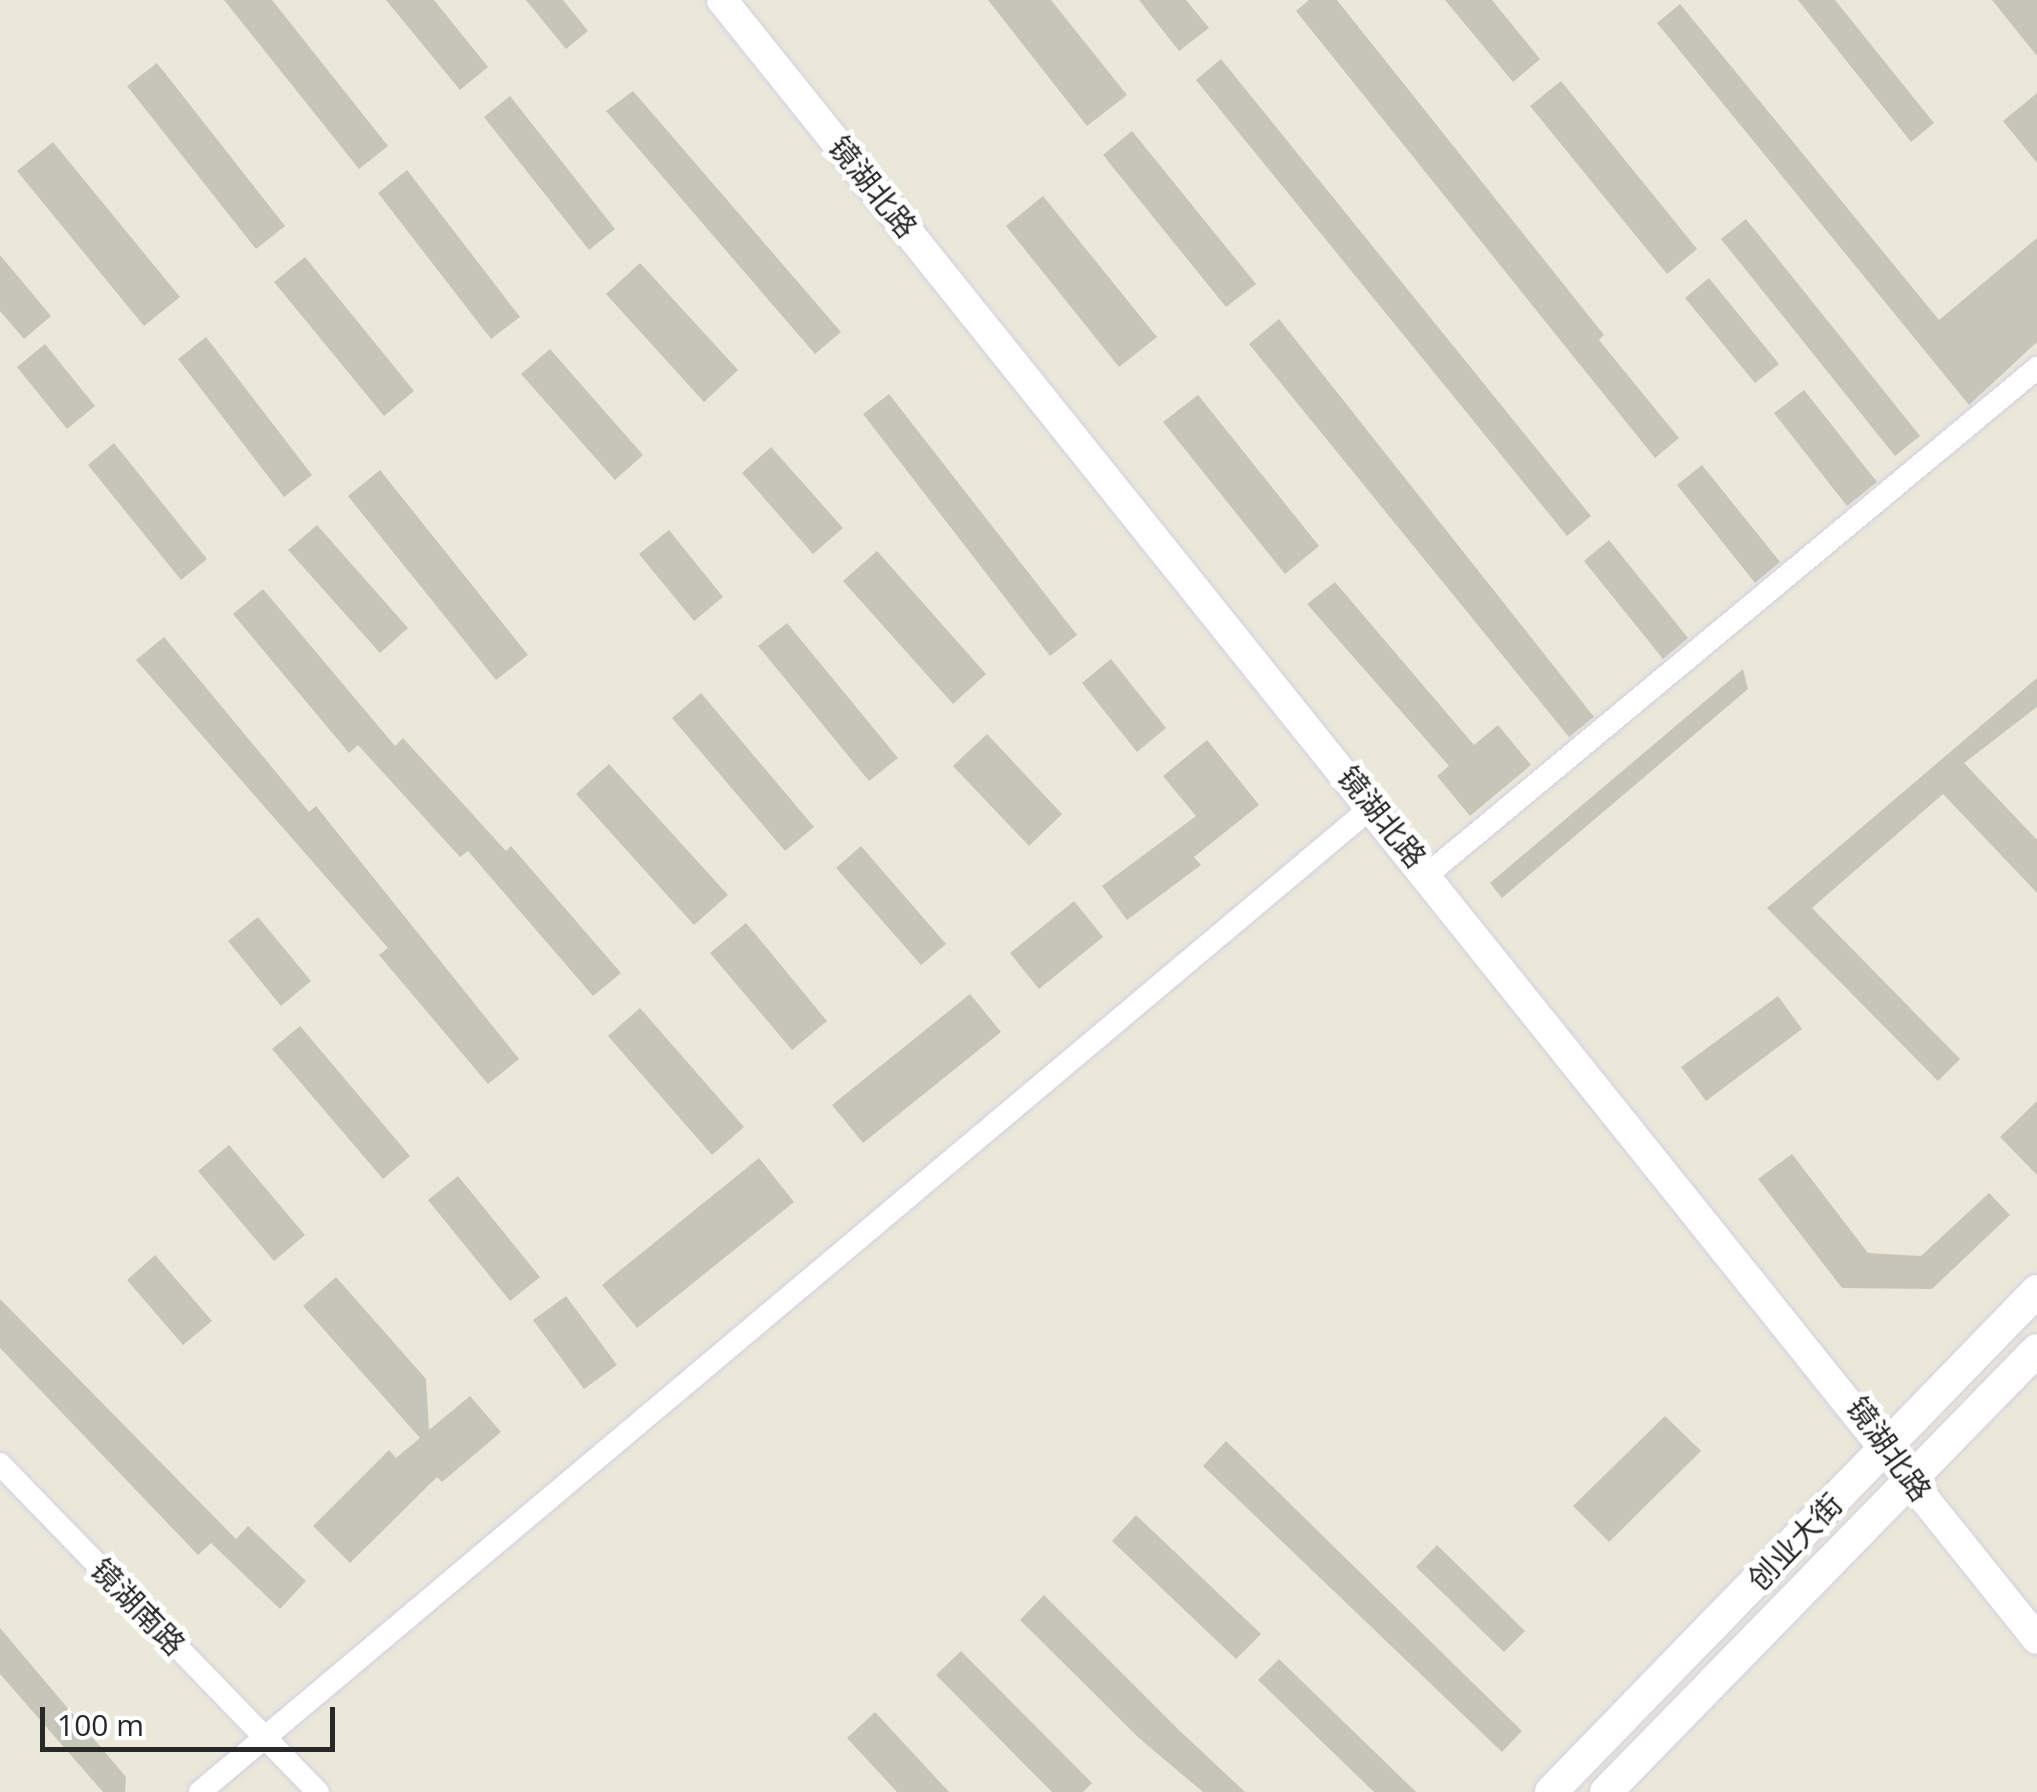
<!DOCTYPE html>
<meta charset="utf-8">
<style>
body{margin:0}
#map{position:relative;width:2037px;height:1792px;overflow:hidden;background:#ebe8da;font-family:"Open Sans","Noto Sans SC",sans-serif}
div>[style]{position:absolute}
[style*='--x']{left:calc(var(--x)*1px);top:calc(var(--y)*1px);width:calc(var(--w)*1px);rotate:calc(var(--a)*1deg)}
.building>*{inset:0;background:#c6c5ba}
.roads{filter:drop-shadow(0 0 2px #d1cfe1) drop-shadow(0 0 2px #d1cfe1)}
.minor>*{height:22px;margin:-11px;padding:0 11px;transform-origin:11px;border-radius:11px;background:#fff}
.tertiary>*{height:30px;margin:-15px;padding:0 15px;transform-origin:15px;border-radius:15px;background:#fff}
.secondary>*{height:32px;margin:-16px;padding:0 16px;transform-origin:16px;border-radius:16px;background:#fff}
span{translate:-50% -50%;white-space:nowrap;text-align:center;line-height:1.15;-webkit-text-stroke:10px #fff;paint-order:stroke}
.street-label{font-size:30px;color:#282828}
.scale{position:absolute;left:40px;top:1707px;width:295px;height:45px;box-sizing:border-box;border:5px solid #282828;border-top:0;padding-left:12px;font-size:30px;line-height:35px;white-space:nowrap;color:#282828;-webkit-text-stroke:8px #fff;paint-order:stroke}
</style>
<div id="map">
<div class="building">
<i style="clip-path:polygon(224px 0,272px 0,388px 146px,359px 169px)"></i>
<i style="clip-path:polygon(386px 0,434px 0,488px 67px,460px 90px)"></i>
<i style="clip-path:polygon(526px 0,563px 0,588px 31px,566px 49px)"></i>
<i style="clip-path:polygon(988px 0,1051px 0,1127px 95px,1087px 126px)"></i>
<i style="clip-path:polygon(1139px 0,1186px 0,1209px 28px,1179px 51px)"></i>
<i style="clip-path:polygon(1309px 0,1337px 0,1604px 335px,1599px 340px,1679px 438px,1655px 458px,1296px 11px)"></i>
<i style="clip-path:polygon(1445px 0,1492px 0,1540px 59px,1513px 82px)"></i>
<i style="clip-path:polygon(1798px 0,1835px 0,1934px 123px,1911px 142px)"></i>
<i style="clip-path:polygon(1992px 0,2037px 0,2037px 56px)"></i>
<i style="clip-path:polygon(1680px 4px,1939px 320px,2037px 238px,2037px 342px,1969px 405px,1657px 23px)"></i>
<i style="clip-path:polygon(1221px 59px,1591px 516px,1567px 536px,1196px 80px)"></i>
<i style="clip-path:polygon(157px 63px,285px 226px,256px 249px,127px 86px)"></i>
<i style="clip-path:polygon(1561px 81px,1697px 249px,1667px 274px,1530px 106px)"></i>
<i style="clip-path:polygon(633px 91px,841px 332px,815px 354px,606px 111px)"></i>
<i style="clip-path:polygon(2037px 93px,2037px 163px,2003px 121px)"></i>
<i style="clip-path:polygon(510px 96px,615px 229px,589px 250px,484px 117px)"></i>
<i style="clip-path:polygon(1132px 131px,1256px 284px,1226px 307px,1103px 155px)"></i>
<i style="clip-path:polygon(53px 142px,180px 297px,144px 326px,17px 171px)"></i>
<i style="clip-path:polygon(407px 170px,520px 317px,491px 339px,378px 193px)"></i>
<i style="clip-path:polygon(1043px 196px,1157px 337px,1119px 367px,1006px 226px)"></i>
<i style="clip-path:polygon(1746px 219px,1920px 436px,1895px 456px,1721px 239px)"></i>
<i style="clip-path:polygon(0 255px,51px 316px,24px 339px,0 311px)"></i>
<i style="clip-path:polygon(305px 257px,414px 391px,384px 416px,274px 282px)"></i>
<i style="clip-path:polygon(640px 263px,738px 370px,704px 402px,606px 294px)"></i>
<i style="clip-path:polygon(1709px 278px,1779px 364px,1755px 383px,1685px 298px)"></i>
<i style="clip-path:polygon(1279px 319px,1594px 717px,1569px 737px,1249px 344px)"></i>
<i style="clip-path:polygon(206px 337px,312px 475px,284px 497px,178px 359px)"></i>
<i style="clip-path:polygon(45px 344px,95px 406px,67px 429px,17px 367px)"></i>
<i style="clip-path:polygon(550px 349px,643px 455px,615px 480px,521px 374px)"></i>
<i style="clip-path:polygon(1804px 390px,1877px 482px,1847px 506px,1774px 413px)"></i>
<i style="clip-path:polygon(889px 394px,1077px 635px,1050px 656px,863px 414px)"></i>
<i style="clip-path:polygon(1198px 395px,1319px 546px,1285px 574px,1163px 422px)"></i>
<i style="clip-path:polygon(114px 443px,207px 559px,181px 580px,88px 465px)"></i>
<i style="clip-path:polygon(771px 447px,843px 528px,813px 554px,742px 473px)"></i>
<i style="clip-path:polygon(1702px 465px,1780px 562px,1755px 583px,1677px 485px)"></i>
<i style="clip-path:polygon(380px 470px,528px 655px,496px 680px,348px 496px)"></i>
<i style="clip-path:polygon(317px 525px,408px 628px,380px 653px,288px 550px)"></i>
<i style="clip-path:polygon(669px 530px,723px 597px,694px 621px,639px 554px)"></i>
<i style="clip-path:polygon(1609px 540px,1688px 638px,1663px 659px,1584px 561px)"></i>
<i style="clip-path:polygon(877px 551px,986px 674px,953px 704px,843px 581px)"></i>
<i style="clip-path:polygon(1335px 582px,1474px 745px,1498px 725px,1531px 765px,1470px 816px,1437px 776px,1449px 766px,1307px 604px)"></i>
<i style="clip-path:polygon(263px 589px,395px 746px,403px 738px,506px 851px,511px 846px,621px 973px,593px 996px,468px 851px,460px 857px,358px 745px,349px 753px,233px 614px)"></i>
<i style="clip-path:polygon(787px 623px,898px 758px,869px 781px,758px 646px)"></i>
<i style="clip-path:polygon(164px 637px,309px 812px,316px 806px,519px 1059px,488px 1084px,379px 955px,388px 948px,136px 660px)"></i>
<i style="clip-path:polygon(1111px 659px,1166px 728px,1137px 752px,1082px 683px)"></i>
<i style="clip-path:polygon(1743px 669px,1748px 689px,1502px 898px,1490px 883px)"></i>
<i style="clip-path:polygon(2037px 678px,2037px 707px,1964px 763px,2037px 840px,2037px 893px,1943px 794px,1812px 908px,1960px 1059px,1938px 1081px,1767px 908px)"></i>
<i style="clip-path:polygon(701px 693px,814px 827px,785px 851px,672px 718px)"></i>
<i style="clip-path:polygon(987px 734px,1062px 814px,1029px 846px,953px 766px)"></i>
<i style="clip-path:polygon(1207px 740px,1259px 805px,1194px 857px,1201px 865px,1127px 920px,1102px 886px,1196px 816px,1163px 776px)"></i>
<i style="clip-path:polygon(609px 764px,728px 895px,694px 925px,576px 794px)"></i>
<i style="clip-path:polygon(861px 846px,946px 944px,921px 965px,836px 868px)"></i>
<i style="clip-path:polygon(1074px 901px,1103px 937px,1039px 989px,1010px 953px)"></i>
<i style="clip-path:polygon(258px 917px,311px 981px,281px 1006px,228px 941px)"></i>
<i style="clip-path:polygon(746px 923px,827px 1021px,792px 1050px,710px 953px)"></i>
<i style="clip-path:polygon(970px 994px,1001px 1032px,863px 1143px,832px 1105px)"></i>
<i style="clip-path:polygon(1778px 996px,1802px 1029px,1706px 1101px,1681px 1067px)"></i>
<i style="clip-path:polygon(640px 1008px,744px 1127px,712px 1155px,608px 1036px)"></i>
<i style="clip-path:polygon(300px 1026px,410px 1156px,383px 1179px,272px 1049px)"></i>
<i style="clip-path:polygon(2037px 1101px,2037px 1175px,2000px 1137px)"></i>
<i style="clip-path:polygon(229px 1145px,305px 1235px,274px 1261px,198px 1171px)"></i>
<i style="clip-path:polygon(1792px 1154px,1868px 1253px,1921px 1256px,1989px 1193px,2010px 1215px,1932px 1289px,1842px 1288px,1758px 1179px)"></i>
<i style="clip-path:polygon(759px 1158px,794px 1202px,637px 1328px,602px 1285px)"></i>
<i style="clip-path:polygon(458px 1176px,540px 1277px,510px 1301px,428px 1200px)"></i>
<i style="clip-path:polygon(155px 1255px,212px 1321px,183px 1345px,127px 1280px)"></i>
<i style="clip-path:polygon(336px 1277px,426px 1379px,429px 1430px,470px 1396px,501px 1432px,442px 1482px,437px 1477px,350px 1563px,313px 1526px,389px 1450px,396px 1458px,420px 1438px,303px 1306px)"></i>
<i style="clip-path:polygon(566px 1296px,617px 1365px,584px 1389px,533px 1320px)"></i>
<i style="clip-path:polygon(0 1299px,236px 1539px,248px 1526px,306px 1581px,280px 1609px,211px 1543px,198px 1555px,0 1348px)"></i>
<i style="clip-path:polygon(1665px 1416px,1701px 1451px,1609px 1542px,1573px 1506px)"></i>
<i style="clip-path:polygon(1226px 1441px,1522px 1731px,1502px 1752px,1203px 1466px)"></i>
<i style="clip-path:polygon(1136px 1515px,1261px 1634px,1236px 1659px,1112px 1541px)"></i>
<i style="clip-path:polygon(1437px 1545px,1525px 1631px,1504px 1652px,1416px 1567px)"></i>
<i style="clip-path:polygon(1044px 1595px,1180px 1731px,1245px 1792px,1203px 1792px,1140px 1739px,1020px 1620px)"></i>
<i style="clip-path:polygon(0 1628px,126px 1777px,125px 1792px,103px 1792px,0 1674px)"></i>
<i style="clip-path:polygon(961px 1651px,1092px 1783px,1083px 1792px,1052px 1792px,936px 1675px)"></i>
<i style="clip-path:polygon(1279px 1659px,1416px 1792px,1374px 1792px,1258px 1680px)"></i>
<i style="clip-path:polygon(875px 1712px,949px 1792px,897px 1792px,847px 1738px)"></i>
</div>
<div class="roads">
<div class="minor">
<i style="--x:1428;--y:874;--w:792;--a:-39.72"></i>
<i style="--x:0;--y:1464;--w:457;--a:45.9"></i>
<i style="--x:200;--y:1792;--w:1532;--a:-40.05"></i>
</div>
<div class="tertiary">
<i style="--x:722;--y:0;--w:2101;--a:51.26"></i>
</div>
<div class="secondary">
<i style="--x:1551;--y:1792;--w:698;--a:-45.87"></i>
<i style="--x:1606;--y:1792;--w:617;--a:-45.72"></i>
</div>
</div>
<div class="street-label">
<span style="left:873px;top:187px;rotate:51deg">镜湖北路</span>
<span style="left:1382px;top:817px;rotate:51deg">镜湖北路</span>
<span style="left:1889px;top:1449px;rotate:54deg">镜湖北路</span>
<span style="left:1795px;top:1542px;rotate:-46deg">创业大街</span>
<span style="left:138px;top:1607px;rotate:46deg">镜湖南路</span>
</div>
<div class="scale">100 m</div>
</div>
